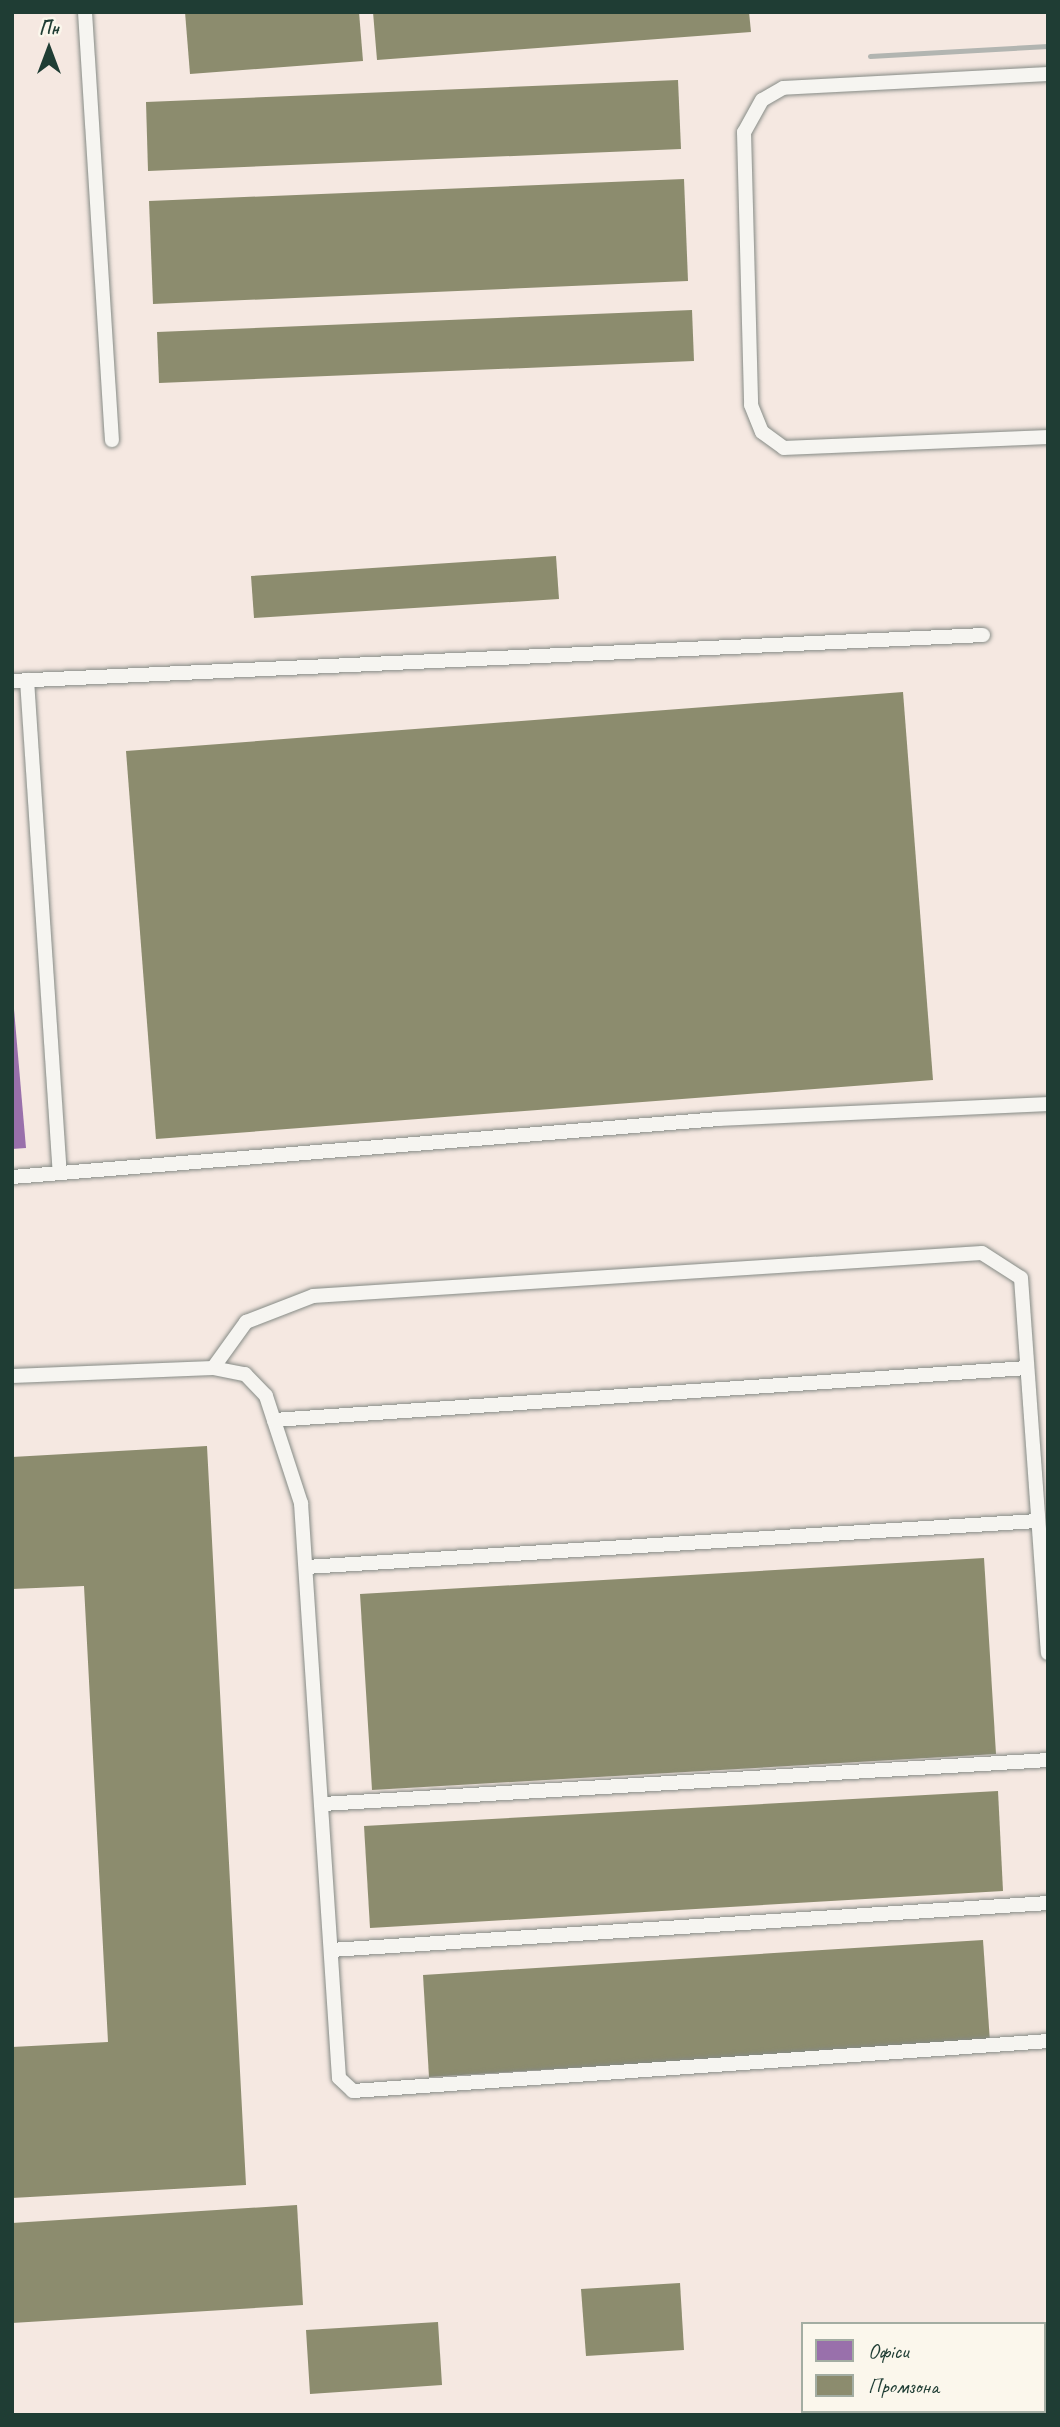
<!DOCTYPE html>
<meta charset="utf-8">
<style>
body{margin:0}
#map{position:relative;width:1060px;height:2427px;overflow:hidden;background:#f8f6f0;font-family:Caveat,sans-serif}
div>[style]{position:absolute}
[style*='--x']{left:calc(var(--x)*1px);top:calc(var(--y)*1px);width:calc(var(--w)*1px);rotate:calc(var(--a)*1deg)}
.built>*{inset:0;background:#f5e8e1}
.offices>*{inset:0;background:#9970ab}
.industry>*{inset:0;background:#8c8c6e}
.roads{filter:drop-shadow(0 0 2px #868b86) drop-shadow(0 0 2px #868b86)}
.lane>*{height:14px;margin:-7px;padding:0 7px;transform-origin:7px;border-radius:7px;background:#f6f5f1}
.rail>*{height:5px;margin:-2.5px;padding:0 2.5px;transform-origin:2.5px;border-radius:2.5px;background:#b2b5b1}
span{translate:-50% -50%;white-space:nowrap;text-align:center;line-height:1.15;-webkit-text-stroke:7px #fbf7ec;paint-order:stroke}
.frame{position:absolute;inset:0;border:14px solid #1f3d34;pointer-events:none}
.legend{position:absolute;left:801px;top:2322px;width:245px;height:91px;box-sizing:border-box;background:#fbf7ec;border:2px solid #a3ada2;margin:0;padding:9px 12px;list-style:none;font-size:21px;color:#1f3d34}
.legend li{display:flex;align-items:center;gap:14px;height:35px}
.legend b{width:35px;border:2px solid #a3ada2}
.north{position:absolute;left:14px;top:14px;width:70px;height:70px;-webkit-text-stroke:5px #fbf7ec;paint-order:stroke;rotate:0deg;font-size:19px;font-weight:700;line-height:28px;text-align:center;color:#1f3d34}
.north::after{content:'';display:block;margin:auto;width:24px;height:32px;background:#1f3d34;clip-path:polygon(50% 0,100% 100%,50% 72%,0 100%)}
</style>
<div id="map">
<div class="built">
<i style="clip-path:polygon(evenodd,12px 12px,1048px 12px,1048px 2415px,12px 2415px,12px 12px,803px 2324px,1044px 2324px,1044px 2411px,803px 2411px,803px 2324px)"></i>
</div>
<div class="offices">
<i style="clip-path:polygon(12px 986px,26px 1148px,12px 1149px)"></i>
</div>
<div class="industry">
<i style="clip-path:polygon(185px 12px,359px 12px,363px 61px,190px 74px)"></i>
<i style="clip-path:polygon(373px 12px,749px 12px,751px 32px,377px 60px)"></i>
<i style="clip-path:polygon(678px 80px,681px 149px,148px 171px,146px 102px)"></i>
<i style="clip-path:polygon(684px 179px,688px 281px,153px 304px,149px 201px)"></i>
<i style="clip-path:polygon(692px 310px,694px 361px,159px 383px,157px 332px)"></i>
<i style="clip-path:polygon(556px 556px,559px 599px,254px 618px,251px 576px)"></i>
<i style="clip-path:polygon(903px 692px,933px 1080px,156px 1139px,126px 751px)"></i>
<i style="clip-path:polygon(207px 1446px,246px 2185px,12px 2198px,12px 2047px,108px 2042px,84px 1586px,12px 1589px,12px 1457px)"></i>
<i style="clip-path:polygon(984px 1558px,996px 1754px,372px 1790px,360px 1594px)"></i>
<i style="clip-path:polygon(998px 1791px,1003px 1891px,370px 1928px,364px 1826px)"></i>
<i style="clip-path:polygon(983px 1940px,990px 2042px,429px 2077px,423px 1975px)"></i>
<i style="clip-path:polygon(297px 2205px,303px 2305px,12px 2323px,12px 2223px)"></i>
<i style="clip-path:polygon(680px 2283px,684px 2350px,586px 2356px,581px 2289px)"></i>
<i style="clip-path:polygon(438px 2322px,442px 2385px,310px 2394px,306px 2330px)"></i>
</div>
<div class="roads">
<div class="lane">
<i style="--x:85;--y:12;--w:429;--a:86.4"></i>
<i style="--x:1048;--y:74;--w:265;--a:177"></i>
<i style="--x:783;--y:88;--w:24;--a:150"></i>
<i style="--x:762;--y:100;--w:37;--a:119"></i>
<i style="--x:744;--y:132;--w:273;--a:88.5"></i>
<i style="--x:751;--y:405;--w:29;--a:68"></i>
<i style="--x:762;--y:432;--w:27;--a:36"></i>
<i style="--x:784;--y:448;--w:264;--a:-2.4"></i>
<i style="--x:27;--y:680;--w:494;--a:86.2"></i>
<i style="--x:12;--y:681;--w:972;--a:-2.71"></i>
<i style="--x:12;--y:1177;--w:709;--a:-4.69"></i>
<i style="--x:719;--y:1119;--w:329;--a:-2.6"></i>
<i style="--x:213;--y:1368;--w:57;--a:-54.3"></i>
<i style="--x:246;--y:1322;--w:72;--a:-21.2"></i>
<i style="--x:313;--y:1296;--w:670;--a:-3.68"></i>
<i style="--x:982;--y:1253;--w:46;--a:32.7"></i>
<i style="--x:1021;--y:1278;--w:376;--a:85.9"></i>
<i style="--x:12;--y:1376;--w:201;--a:-2.3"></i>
<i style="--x:213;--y:1368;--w:33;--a:11"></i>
<i style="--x:245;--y:1374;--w:30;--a:46"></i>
<i style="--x:266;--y:1396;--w:113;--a:71.9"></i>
<i style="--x:301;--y:1503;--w:576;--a:86.22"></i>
<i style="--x:339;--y:2078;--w:19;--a:43"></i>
<i style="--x:353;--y:2091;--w:697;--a:-4.11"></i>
<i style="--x:274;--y:1420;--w:755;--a:-3.95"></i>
<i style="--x:306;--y:1567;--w:733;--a:-3.6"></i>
<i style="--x:323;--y:1804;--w:726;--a:-3.47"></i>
<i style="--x:331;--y:1950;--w:719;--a:-3.75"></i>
</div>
</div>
<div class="rail">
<i style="--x:870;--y:56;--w:178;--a:-3.2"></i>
</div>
<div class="frame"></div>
<ul class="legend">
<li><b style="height:19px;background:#9970ab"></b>Офіси</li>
<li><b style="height:19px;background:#8c8c6e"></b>Промзона</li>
</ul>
<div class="north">Пн</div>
</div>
